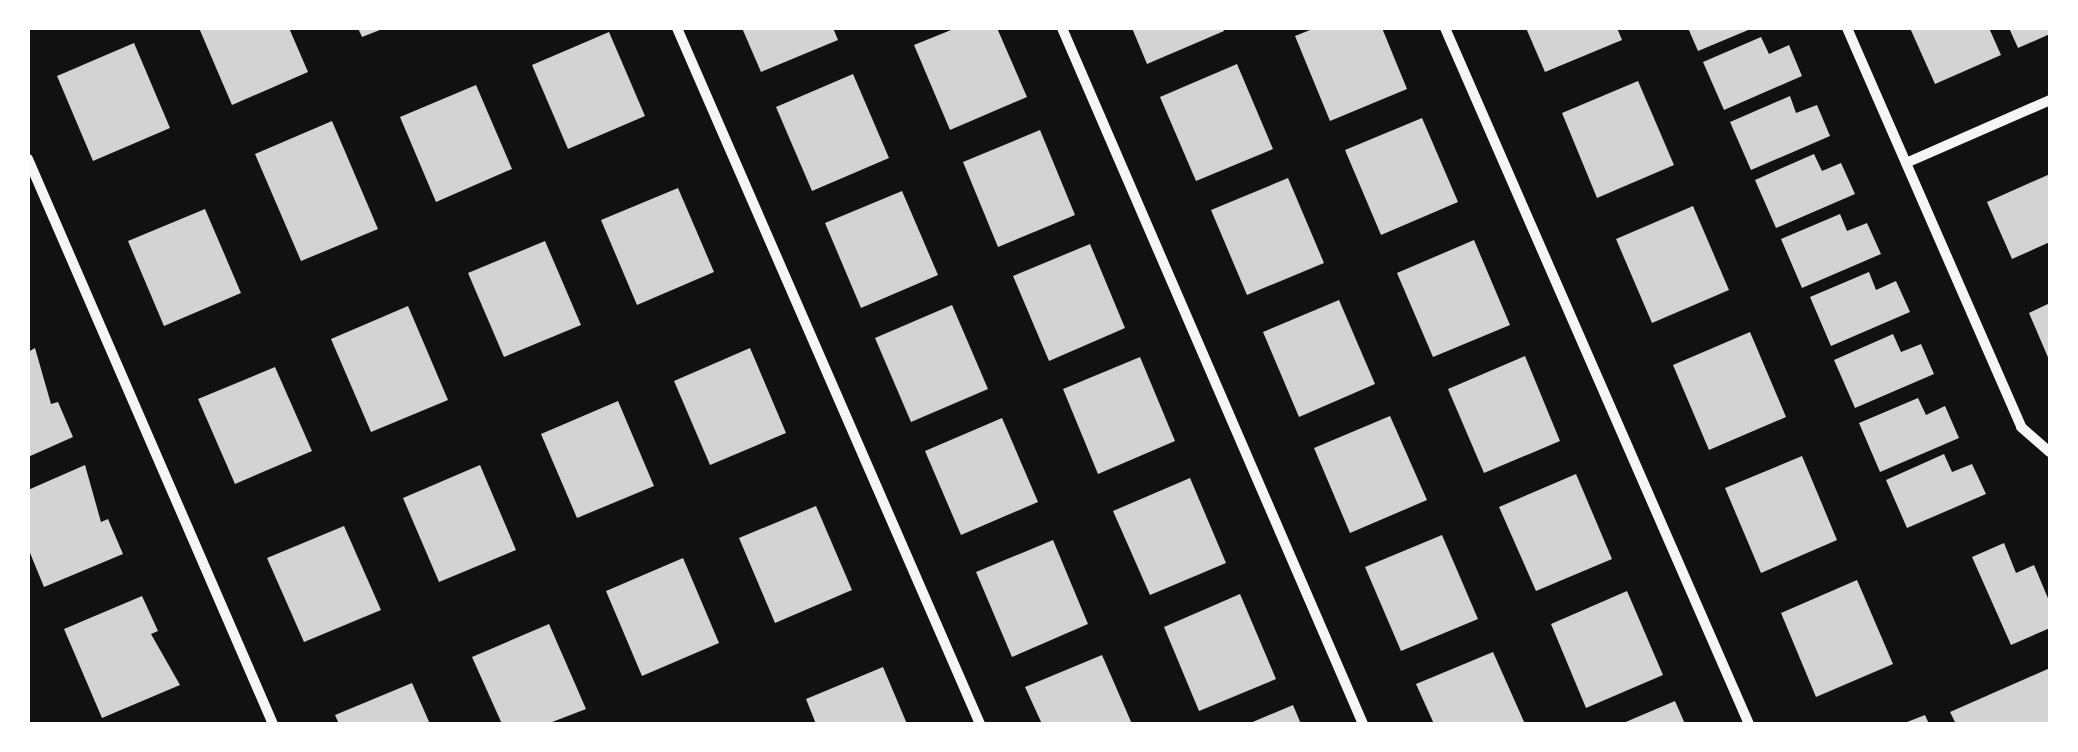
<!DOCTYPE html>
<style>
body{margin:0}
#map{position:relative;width:2078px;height:752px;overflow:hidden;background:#111;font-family:"Public Sans",sans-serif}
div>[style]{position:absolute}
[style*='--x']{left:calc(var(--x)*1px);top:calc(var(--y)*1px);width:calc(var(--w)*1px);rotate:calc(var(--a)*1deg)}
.building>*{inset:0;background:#d3d3d3}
.minor>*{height:10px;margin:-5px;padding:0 5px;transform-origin:5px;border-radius:5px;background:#f5f5f5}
span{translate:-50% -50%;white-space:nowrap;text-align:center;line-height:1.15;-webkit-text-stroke:8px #fff;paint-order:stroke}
.frame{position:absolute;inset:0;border:30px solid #fff;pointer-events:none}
</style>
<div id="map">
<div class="building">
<i style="clip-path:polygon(199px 28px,289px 28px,308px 72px,232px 105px)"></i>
<i style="clip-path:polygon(358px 28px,385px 28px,362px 37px)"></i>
<i style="clip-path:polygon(833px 28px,838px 40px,761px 72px,742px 28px)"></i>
<i style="clip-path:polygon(956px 28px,997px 28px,1027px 97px,950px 130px,914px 45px)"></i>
<i style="clip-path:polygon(1132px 28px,1223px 28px,1224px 31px,1147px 64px)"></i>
<i style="clip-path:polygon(1315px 28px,1382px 28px,1407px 89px,1330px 121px,1295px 36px)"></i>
<i style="clip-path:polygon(1526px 28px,1617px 28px,1622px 40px,1545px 72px)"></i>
<i style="clip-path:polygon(1688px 28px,1753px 28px,1698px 51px)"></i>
<i style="clip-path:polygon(1910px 28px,1989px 28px,2001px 55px,1935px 84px)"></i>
<i style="clip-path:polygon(2009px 28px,2050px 28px,2050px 34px,2018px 48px)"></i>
<i style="clip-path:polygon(609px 32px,645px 116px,568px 149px,532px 65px)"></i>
<i style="clip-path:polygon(1761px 37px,1769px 54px,1789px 45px,1802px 76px,1724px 110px,1703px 62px)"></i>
<i style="clip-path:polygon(134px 43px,170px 128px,93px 161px,57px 76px)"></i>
<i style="clip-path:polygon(1237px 64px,1273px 149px,1196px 181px,1160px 97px)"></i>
<i style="clip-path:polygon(853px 74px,889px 158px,812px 191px,776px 107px)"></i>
<i style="clip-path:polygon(1638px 81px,1674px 165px,1597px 198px,1562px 113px)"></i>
<i style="clip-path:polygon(476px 85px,512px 169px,436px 202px,400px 117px)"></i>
<i style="clip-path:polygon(1790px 96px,1796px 113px,1817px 105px,1830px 136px,1751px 170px,1730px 122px)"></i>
<i style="clip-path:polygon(1422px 118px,1458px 202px,1381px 235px,1345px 150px)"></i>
<i style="clip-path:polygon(332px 121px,378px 229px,301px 261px,255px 154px)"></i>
<i style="clip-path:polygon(1040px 130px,1075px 215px,998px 247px,963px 162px)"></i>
<i style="clip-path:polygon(1814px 154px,1822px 171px,1841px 163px,1855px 194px,1776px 228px,1755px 180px)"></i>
<i style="clip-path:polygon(2050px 174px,2050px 242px,2012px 259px,1987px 202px)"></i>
<i style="clip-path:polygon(1288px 178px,1324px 263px,1247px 295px,1211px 210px)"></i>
<i style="clip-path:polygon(678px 188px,714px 272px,637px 305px,601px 220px)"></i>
<i style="clip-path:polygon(902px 191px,938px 275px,861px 308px,825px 223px)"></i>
<i style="clip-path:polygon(1693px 206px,1729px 290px,1652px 323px,1616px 239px)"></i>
<i style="clip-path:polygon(205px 209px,241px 293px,164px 326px,128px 241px)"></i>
<i style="clip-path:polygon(1840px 214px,1847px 231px,1867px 223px,1881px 254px,1802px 288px,1781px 239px)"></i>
<i style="clip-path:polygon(1474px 240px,1510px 325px,1433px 357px,1397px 273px)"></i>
<i style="clip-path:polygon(545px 241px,581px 325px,504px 357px,468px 273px)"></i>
<i style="clip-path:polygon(1090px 244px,1125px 328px,1049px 361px,1013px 276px)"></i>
<i style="clip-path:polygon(1869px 272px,1876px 290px,1896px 281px,1910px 312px,1831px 346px,1810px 297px)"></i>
<i style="clip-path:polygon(1339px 300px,1375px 384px,1299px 417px,1263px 332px)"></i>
<i style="clip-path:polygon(2050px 303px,2050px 362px,2029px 313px)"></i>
<i style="clip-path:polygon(952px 305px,988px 389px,911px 422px,875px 338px)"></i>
<i style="clip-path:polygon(408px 306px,448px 400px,371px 432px,331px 339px)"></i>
<i style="clip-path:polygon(1750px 332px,1786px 417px,1709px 450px,1673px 365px)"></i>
<i style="clip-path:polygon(1893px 334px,1901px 352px,1921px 344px,1934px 374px,1855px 408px,1834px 360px)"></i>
<i style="clip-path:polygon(35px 348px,51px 404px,58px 402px,73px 437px,28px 457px,28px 352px)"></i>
<i style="clip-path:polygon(750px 348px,786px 433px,710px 465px,674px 381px)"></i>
<i style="clip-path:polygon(1525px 356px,1560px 441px,1484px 473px,1448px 389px)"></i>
<i style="clip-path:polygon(1140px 357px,1175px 441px,1098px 474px,1063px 389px)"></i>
<i style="clip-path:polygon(275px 367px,312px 451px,235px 484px,198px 399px)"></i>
<i style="clip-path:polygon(1918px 398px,1926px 415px,1945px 406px,1959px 438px,1880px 472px,1859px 423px)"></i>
<i style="clip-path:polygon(618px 401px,654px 486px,577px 518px,541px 434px)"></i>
<i style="clip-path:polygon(1390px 416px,1427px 500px,1350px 533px,1314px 448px)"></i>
<i style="clip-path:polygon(1002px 418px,1038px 502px,961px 535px,925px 451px)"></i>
<i style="clip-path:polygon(1944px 454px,1952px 472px,1972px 464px,1986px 494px,1907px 528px,1886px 480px)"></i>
<i style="clip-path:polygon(1802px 456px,1837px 540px,1761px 573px,1725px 488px)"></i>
<i style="clip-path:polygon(85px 465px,101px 522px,108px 519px,123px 554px,44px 587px,28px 548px,28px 490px)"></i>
<i style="clip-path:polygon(480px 465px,516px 550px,439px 582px,403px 498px)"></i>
<i style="clip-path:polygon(1576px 474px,1612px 559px,1536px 591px,1499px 507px)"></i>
<i style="clip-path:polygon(1190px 478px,1226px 563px,1150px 595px,1113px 511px)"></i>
<i style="clip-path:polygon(816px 506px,852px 590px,775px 623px,739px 538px)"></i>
<i style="clip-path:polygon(344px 526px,381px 610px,304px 642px,267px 558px)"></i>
<i style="clip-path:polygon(1442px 535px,1478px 619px,1401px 651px,1365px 567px)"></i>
<i style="clip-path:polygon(1053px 540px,1088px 624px,1012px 657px,976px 572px)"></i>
<i style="clip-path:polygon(2004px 543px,2016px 573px,2034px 565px,2050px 603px,2050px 628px,2011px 645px,1972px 557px)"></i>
<i style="clip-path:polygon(683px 558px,719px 643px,642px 676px,606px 591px)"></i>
<i style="clip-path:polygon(1857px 580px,1893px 664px,1816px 697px,1781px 613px)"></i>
<i style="clip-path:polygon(1627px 591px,1663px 675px,1586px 708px,1551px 624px)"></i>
<i style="clip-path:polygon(1240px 594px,1276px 679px,1199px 711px,1164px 627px)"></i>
<i style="clip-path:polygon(142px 596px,158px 631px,151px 634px,180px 685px,102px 718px,64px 629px)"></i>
<i style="clip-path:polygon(549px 624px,586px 709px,547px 724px,502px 724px,472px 657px)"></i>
<i style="clip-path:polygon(1493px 652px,1525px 724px,1434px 724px,1416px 684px)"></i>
<i style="clip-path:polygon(1102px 655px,1132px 724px,1042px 724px,1025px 687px)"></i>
<i style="clip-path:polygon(883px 667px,907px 724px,816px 724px,806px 699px)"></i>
<i style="clip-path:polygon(2050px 668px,2050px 724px,1956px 724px,1950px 712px)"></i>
<i style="clip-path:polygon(412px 683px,430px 724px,339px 724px,335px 715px)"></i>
<i style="clip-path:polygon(1675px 701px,1685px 724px,1621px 724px)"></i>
<i style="clip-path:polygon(1293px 705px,1301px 724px,1248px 724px)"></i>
<i style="clip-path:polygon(1925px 715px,1929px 724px,1902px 724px)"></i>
</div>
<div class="minor">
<i style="--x:677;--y:28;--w:759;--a:66.47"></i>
<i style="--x:1062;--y:28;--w:758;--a:66.61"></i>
<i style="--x:1445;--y:28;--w:759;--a:66.41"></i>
<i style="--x:1847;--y:28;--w:435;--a:66.4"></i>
<i style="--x:2021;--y:427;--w:38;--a:41"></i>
<i style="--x:28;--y:159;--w:616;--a:66.56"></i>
<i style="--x:1906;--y:163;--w:157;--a:-23.6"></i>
</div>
<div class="frame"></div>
</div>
